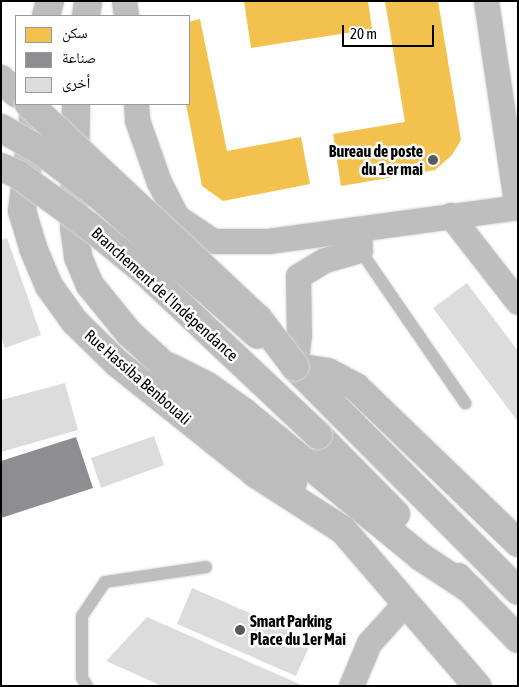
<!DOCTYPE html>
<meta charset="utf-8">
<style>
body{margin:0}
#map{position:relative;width:519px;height:687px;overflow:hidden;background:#fff;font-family:"Asap Condensed","Noto Naskh Arabic",sans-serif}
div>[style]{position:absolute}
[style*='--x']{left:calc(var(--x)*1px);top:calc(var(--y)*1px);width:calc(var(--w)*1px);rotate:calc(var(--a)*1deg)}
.homes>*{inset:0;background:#f2c14e}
.industry>*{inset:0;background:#8d8d92}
.building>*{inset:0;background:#dcdcdc}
.roads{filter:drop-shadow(0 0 1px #dbdbdb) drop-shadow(0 0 1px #dbdbdb)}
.service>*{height:12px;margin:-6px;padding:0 6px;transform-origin:6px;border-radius:6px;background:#bebebe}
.minor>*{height:25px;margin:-12.5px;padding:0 12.5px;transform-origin:12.5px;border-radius:12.5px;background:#bebebe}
.primary>*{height:28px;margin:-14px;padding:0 14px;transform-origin:14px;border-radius:14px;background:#bdbdbd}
.trunk>*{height:28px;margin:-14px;padding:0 14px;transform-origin:14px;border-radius:14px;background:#bdbdbd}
.motorway>*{height:28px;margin:-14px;padding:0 14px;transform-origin:14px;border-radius:14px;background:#bdbdbd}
.bridges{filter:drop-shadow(0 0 1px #dbdbdb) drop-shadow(0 0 1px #dbdbdb)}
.trunk-bridge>*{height:28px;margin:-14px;padding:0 14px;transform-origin:14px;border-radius:14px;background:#bdbdbd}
.motorway-bridge>*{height:28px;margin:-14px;padding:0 14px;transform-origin:14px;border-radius:14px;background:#bdbdbd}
.dots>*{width:14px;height:14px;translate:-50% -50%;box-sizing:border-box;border:2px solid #fff;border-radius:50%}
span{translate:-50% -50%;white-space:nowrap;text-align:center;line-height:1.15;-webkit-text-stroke:5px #fff;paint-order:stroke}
.poi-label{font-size:16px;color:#000;font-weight:700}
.right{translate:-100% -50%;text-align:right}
.left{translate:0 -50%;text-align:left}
.street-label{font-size:16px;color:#000}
.frame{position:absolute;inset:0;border:2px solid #000;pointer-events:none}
.legend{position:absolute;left:15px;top:15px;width:175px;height:90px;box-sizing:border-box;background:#fff;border:1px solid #999;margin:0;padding:6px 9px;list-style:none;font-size:15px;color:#000}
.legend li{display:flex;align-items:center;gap:10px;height:25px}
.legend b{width:25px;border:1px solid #999}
.scale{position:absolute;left:342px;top:25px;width:92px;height:22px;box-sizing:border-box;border:2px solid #000;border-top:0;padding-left:6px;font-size:15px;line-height:18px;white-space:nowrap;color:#000;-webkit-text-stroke:4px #fff;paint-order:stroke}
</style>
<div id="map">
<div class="homes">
<i style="clip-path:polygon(244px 1px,368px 1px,372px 29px,251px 48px)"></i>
<i style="clip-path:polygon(385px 1px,438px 1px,461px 140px,452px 155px,435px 170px,341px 186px,333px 134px,405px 122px)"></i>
<i style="clip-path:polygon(200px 19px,227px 151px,301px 137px,310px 184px,223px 201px,202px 186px,186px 104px,189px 104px,189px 22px)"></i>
</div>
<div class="industry">
<i style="clip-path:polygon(76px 437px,93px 488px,1px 518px,1px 461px)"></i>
</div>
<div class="building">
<i style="clip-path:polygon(7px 238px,41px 335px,5px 348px,1px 337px,1px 240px)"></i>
<i style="clip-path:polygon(467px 283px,518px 351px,518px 422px,433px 308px)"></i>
<i style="clip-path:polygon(65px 383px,78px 430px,1px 452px,1px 400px)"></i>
<i style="clip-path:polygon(154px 436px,164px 465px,101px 488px,91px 458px)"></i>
<i style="clip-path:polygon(192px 588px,312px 640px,296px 676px,177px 624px)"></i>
<i style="clip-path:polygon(147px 617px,304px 686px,162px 686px,106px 661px)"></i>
</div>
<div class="roads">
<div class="service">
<i style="--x:360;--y:250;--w:186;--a:55.5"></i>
<i style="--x:87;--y:686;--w:9;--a:-122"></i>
<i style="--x:82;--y:678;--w:62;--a:-90"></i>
<i style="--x:82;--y:616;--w:41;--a:-55.9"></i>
<i style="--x:105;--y:582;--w:102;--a:-8.4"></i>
</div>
<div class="minor">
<i style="--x:124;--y:1;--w:15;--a:82"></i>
<i style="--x:486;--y:1;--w:209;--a:81.5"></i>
<i style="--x:136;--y:104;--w:16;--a:86"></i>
<i style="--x:137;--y:120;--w:66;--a:70.5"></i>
<i style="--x:159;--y:182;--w:39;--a:63"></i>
<i style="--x:177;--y:217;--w:43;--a:33.7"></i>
<i style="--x:213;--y:241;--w:55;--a:0"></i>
<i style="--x:268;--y:241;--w:252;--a:-7.7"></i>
<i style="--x:450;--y:215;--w:110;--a:52"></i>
<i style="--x:295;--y:367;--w:32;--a:-83"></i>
<i style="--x:299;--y:335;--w:59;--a:-91"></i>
<i style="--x:298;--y:276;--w:31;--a:-31"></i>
<i style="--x:325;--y:260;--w:36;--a:-16"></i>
<i style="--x:360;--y:250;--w:21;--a:-93"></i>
<i style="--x:351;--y:686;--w:47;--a:-67.3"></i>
<i style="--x:369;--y:643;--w:55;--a:-47.9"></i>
</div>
<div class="primary">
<i style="--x:46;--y:16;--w:16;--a:-75"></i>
<i style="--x:86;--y:16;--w:15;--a:-82"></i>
<i style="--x:35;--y:104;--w:108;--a:96.9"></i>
<i style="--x:22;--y:211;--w:39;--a:73"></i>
<i style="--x:33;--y:248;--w:41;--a:67.2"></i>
<i style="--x:49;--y:286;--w:44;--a:54.2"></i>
<i style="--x:75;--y:322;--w:59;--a:44.3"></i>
<i style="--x:117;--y:363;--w:178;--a:38.6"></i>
<i style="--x:256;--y:474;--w:103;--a:32.8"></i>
<i style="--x:343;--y:530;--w:206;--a:49.3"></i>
<i style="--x:76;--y:104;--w:123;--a:90.9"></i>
<i style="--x:74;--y:227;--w:30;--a:82"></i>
<i style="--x:78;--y:257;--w:30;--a:67"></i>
<i style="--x:90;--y:285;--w:62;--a:50.9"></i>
<i style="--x:129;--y:333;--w:222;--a:42.4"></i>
<i style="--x:295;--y:367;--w:33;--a:9"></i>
<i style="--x:328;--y:372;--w:32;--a:28"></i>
<i style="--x:356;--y:387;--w:225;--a:43.9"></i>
</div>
<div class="trunk">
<i style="--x:170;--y:367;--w:40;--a:26.6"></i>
<i style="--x:206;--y:385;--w:47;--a:35.4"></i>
<i style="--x:244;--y:412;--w:229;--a:39.3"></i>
<i style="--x:421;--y:557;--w:60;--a:33.4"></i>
<i style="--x:295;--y:367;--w:316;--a:45.1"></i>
<i style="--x:318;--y:435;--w:111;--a:45.4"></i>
<i style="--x:458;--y:577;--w:86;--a:45.9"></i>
</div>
<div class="motorway">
<i style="--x:1;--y:79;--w:21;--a:43"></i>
</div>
</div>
<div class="bridges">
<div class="trunk-bridge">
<i style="--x:1;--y:128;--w:46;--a:29.9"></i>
<i style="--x:41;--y:151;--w:69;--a:37.4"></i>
<i style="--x:96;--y:193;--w:215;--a:41.2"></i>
<i style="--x:1;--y:167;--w:20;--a:24"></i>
<i style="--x:19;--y:175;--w:87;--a:36.1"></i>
<i style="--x:89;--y:226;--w:71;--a:39.3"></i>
<i style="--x:144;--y:271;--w:239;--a:43.3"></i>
</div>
<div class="motorway-bridge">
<i style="--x:29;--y:104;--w:313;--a:43.1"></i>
<i style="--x:258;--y:318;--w:61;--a:52.9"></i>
</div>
</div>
<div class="dots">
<i style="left:433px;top:160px;background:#595959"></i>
<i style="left:240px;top:630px;background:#595959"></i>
</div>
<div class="poi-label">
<span class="right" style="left:423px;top:160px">Bureau de poste<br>du 1er mai</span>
<span class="left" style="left:250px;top:630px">Smart Parking<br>Place du 1er Mai</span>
</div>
<div class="street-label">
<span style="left:165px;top:294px;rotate:42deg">Branchement de l'Indépendance</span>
<span style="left:138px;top:377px;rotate:41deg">Rue Hassiba Benbouali</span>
</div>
<div class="frame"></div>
<ul class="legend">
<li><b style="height:14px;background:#f2c14e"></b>سكن</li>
<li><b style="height:14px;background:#8d8d92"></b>صناعة</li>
<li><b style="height:14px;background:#dcdcdc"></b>أخرى</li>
</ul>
<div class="scale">20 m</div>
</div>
